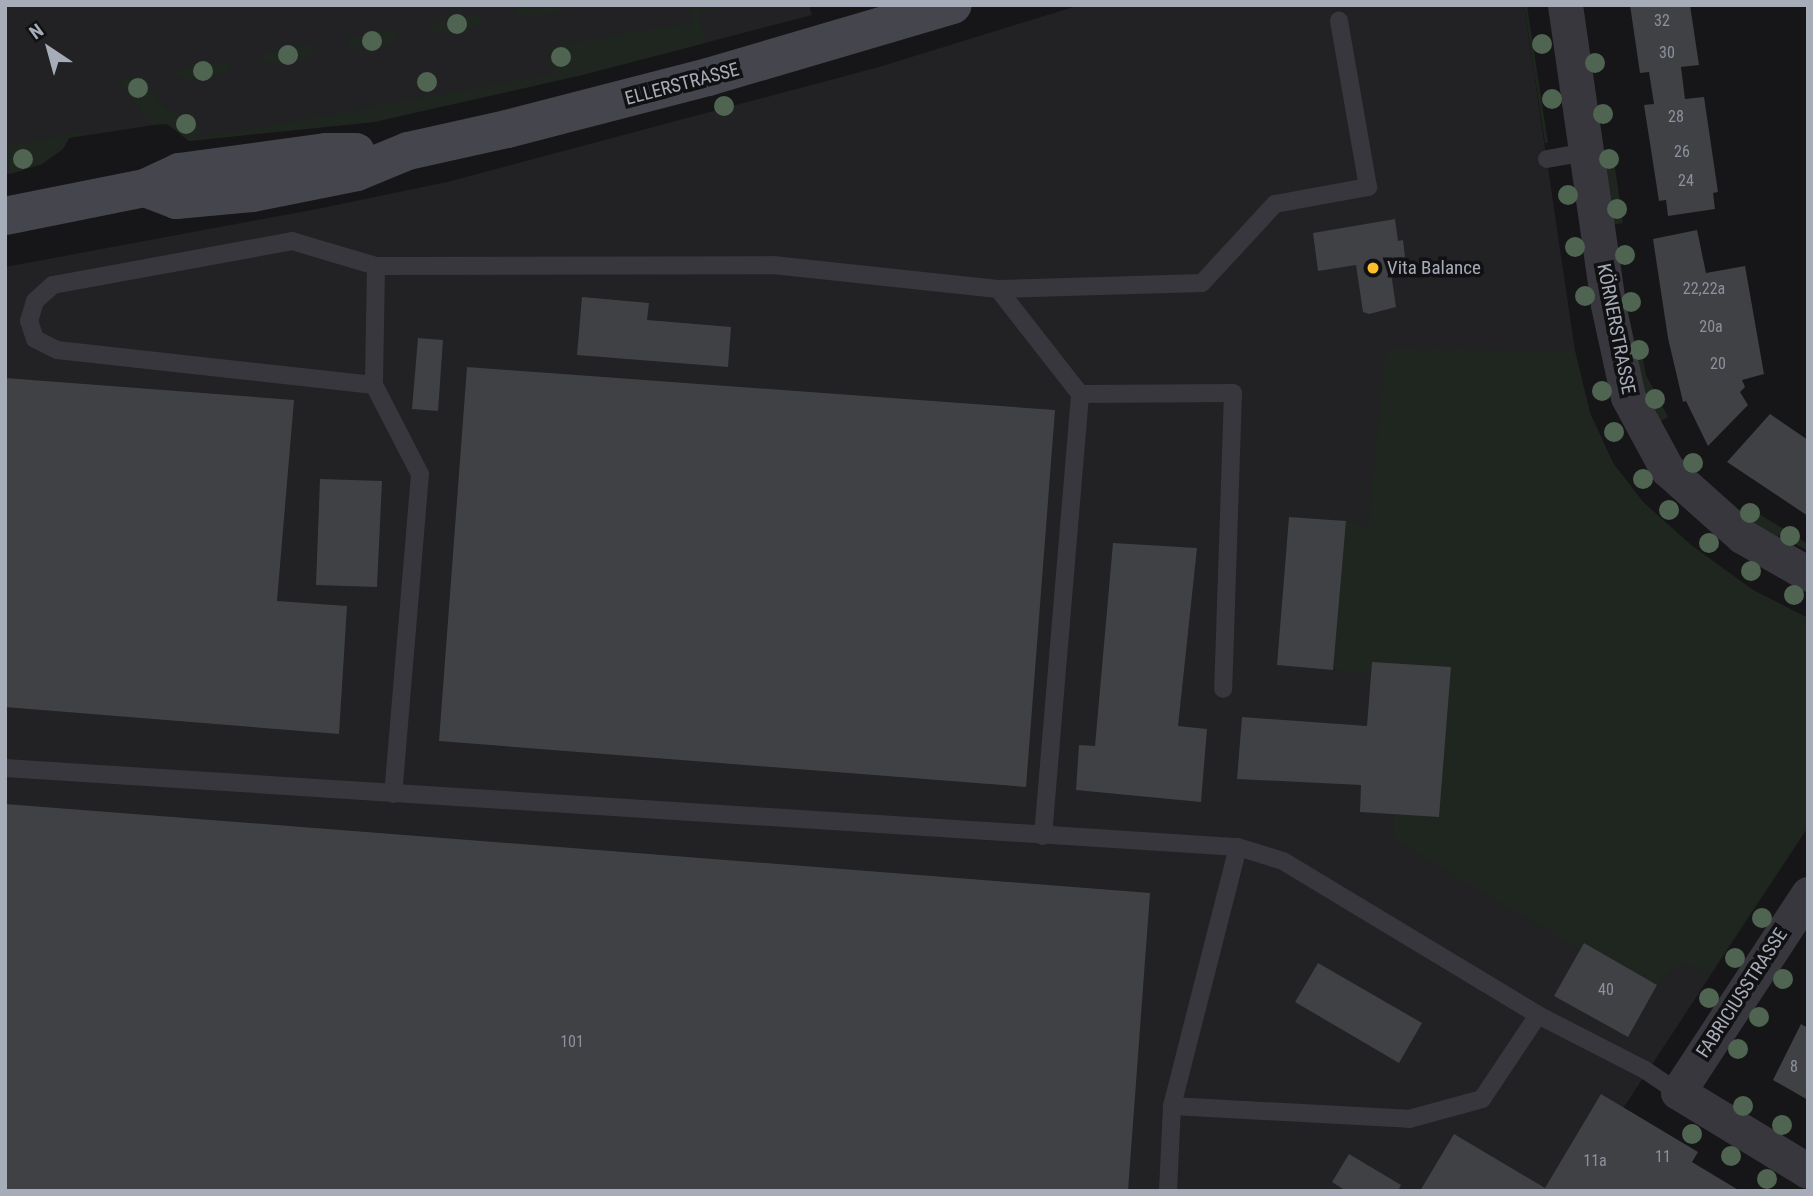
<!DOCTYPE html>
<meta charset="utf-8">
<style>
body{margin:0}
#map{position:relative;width:1813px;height:1196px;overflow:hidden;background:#161618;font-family:"Roboto Condensed",sans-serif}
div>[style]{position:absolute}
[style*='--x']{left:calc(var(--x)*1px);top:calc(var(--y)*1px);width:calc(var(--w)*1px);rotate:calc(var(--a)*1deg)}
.built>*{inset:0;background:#222225}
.green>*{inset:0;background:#1e261f}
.building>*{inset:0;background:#404145}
.service>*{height:18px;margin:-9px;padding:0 9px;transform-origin:9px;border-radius:9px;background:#37373d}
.minor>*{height:35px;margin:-17.5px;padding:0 17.5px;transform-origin:17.5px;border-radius:17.5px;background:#37373d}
.secondary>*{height:38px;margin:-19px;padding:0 19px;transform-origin:19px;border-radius:19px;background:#45464d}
.trees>*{width:20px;height:20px;margin:-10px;border-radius:50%;background:#4f6552}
.dots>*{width:19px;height:19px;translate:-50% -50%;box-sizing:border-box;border:4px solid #111113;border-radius:50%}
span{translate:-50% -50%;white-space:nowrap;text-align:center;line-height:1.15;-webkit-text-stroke:7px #111113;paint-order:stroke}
.number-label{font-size:16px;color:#8d919c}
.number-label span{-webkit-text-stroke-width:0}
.street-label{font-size:19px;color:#a7acb9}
.poi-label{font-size:19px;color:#a7acb9}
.left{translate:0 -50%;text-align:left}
.frame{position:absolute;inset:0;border:7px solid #a7acb9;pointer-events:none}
.north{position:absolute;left:14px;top:14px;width:70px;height:70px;-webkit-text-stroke:5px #111113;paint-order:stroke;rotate:324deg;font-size:19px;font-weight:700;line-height:28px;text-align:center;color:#a7acb9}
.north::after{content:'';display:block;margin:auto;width:24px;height:32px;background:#a7acb9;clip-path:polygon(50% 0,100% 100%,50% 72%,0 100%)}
</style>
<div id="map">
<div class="built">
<i style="clip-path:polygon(5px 5px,809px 5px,812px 15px,582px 75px,374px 122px,189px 141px,167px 123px,69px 138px,63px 149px,42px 164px,5px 175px)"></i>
<i style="clip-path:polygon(1080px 5px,1524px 5px,1575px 351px,1590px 413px,1613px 463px,1643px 502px,1691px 545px,1753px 590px,1808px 618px,1808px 827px,1624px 1107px,1611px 1191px,5px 1191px,5px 267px,317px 209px,447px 182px,879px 67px)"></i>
</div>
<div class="green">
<i style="clip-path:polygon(529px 5px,567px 5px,559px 13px,525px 19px,516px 14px,515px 8px)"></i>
<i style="clip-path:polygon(690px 5px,728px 5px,699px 13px,705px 43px,582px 75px,374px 122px,189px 141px,167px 124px,152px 125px,118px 80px,144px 76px,158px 102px,168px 110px,180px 114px,194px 113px,199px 138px,555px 74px,551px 47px,693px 22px)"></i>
<i style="clip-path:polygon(1524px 5px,1527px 5px,1548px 143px,1545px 143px)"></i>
<i style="clip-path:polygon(482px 14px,483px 20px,476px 28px,440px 34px,431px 29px,430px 23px)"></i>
<i style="clip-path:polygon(397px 29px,398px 36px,390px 44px,355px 50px,346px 45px,345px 39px)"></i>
<i style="clip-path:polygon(313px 44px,314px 51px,307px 59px,272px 65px,263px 60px,262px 54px)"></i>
<i style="clip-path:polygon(229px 60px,230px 67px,222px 74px,187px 80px,178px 76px,177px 69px)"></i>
<i style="clip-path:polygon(79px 132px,84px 135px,69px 138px,63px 149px,42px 164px,11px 174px,6px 146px)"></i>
<i style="clip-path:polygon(1613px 154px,1623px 223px,1612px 225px,1603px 155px)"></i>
<i style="clip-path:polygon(1386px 349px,1575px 351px,1590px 413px,1613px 463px,1643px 502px,1691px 545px,1753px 590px,1808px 618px,1808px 827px,1710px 974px,1689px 965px,1674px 967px,1657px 985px,1584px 944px,1580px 950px,1393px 839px,1394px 814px,1439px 817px,1372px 662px,1370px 673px,1333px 670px,1346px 521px,1368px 527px)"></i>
<i style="clip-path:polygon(1643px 359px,1646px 375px,1668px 417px,1658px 423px,1640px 388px,1633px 362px)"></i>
<i style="clip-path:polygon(1751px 509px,1808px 544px,1808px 551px,1779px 535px,1777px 539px,1745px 519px)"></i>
</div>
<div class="building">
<i style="clip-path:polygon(1630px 5px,1690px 5px,1699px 65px,1681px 67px,1685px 99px,1704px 97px,1718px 192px,1713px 193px,1715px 209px,1668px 216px,1666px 200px,1659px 201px,1644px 105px,1654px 104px,1649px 72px,1640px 73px)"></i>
<i style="clip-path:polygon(1395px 219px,1398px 241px,1403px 240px,1405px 257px,1389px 259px,1396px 307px,1369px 314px,1363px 312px,1356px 265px,1318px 271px,1313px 233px)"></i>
<i style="clip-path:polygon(1697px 230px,1706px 273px,1745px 266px,1764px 374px,1742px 380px,1745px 387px,1740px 392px,1748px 405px,1708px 446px,1686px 401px,1683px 402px,1668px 338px,1653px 239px)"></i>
<i style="clip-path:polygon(582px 297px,649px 303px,647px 320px,731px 327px,728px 367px,577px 355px)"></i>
<i style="clip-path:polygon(418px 338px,443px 340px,438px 411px,412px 409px)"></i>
<i style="clip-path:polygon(467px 367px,1055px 410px,1026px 787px,439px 741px)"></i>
<i style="clip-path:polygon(5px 378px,294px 400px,277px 601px,347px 606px,339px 734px,5px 707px)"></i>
<i style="clip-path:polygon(1770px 414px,1808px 440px,1808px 516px,1727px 462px)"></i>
<i style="clip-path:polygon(320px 479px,382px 481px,377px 587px,316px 585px)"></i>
<i style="clip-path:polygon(1289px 517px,1346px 521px,1333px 670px,1277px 665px)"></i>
<i style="clip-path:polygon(1113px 543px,1197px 548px,1178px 726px,1207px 729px,1201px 802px,1076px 790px,1079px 745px,1095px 746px)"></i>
<i style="clip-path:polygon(1372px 662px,1451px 667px,1439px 817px,1360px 812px,1361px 785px,1237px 779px,1242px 717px,1367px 726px)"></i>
<i style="clip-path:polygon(5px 804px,1150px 893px,1128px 1191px,5px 1191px)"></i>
<i style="clip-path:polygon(1584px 943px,1657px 985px,1628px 1037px,1554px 996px)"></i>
<i style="clip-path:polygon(1318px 963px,1422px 1023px,1399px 1063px,1295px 1002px)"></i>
<i style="clip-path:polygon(1801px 1024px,1808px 1028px,1808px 1100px,1773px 1080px)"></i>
<i style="clip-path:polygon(1601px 1094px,1698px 1152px,1692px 1162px,1740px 1191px,1420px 1191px,1454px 1134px,1545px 1188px)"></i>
<i style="clip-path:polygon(1349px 1154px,1401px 1185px,1398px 1191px,1346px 1191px,1332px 1182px)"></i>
</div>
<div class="service">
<i style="--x:1547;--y:159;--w:39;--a:-10"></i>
<i style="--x:376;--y:266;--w:119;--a:91"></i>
<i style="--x:374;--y:385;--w:100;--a:62.7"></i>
<i style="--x:420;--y:474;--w:321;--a:94.8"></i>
<i style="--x:998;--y:289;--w:133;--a:52"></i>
<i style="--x:1080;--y:394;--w:153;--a:-0.4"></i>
<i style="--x:1233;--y:393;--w:296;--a:91.9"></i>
<i style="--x:374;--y:385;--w:319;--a:-173.7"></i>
<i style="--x:57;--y:350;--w:25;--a:-153"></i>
<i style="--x:35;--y:339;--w:19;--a:-108"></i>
<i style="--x:29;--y:321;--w:21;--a:-73"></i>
<i style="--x:35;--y:301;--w:24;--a:-42"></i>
<i style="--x:53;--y:285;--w:243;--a:-10.4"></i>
<i style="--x:292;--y:241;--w:88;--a:16.6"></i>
<i style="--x:376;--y:266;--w:397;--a:-0.1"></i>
<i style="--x:773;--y:265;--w:226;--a:6.1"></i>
<i style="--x:998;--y:289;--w:204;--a:-1.7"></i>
<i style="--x:1202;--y:283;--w:108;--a:-47.3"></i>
<i style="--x:1275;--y:204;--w:95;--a:-10.4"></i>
<i style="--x:1368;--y:187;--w:169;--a:-99.9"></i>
<i style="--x:5;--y:768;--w:1236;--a:3.67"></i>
<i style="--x:1238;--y:847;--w:47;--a:17.3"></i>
<i style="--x:1283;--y:861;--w:298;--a:31.1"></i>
<i style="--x:1538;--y:1015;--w:120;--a:27.2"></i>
<i style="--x:1645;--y:1070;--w:40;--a:34"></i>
<i style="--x:1043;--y:836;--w:444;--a:-85.2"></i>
<i style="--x:1172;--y:1106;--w:237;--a:3.1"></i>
<i style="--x:1409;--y:1119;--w:76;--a:-15.3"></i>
<i style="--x:1482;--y:1099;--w:101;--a:-56.3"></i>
<i style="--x:1168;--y:1191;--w:85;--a:-87.3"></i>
<i style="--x:1172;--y:1106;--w:267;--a:-75.7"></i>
</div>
<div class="minor">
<i style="--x:1565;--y:5;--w:303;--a:81.8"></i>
<i style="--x:1608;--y:305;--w:94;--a:77.7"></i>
<i style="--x:1628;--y:397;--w:82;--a:61.6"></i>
<i style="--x:1667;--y:469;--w:101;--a:41.8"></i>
<i style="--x:1742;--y:536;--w:76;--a:29.9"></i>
<i style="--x:1808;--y:894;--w:237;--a:123.3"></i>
<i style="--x:1678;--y:1092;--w:152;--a:31.3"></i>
</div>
<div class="secondary">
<i style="--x:145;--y:188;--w:33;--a:21"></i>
<i style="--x:176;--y:200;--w:76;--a:-5.3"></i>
<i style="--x:252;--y:193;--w:107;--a:-11.3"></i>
<i style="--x:357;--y:172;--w:55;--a:-22.4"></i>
<i style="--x:408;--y:151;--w:101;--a:-12.5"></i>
<i style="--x:507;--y:129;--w:208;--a:-14.5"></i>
<i style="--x:708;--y:77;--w:255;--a:-16.4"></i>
<i style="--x:5;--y:216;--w:143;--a:-11.3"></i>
<i style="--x:145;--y:188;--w:38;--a:-25"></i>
<i style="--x:179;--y:172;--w:148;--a:-7.7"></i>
<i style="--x:326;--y:152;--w:30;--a:0"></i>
</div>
<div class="trees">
<i style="left:457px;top:24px"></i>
<i style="left:372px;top:41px"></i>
<i style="left:1542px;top:44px"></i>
<i style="left:288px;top:55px"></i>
<i style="left:561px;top:57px"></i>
<i style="left:1595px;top:63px"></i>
<i style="left:203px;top:71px"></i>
<i style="left:427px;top:82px"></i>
<i style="left:138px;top:88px"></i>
<i style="left:1552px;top:99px"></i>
<i style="left:724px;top:106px"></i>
<i style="left:1603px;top:114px"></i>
<i style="left:186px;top:124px"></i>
<i style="left:23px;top:159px"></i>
<i style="left:1609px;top:159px"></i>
<i style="left:1568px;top:195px"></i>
<i style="left:1617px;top:209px"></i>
<i style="left:1575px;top:247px"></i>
<i style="left:1625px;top:255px"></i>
<i style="left:1585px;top:296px"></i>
<i style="left:1631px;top:302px"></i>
<i style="left:1639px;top:350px"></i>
<i style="left:1602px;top:391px"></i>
<i style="left:1655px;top:399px"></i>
<i style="left:1614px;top:432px"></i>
<i style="left:1693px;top:463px"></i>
<i style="left:1643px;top:479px"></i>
<i style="left:1669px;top:510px"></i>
<i style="left:1750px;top:513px"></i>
<i style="left:1790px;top:536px"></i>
<i style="left:1709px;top:543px"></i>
<i style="left:1751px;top:571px"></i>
<i style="left:1794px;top:595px"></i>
<i style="left:1762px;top:918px"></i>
<i style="left:1735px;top:958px"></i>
<i style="left:1783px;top:979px"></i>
<i style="left:1709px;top:998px"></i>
<i style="left:1759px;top:1017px"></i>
<i style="left:1738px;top:1049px"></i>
<i style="left:1743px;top:1106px"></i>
<i style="left:1782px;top:1125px"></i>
<i style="left:1692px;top:1134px"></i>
<i style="left:1731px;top:1156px"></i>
<i style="left:1767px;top:1179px"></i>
</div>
<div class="dots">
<i style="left:1373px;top:268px;background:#fdbe29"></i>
</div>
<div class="number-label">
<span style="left:1662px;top:21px">32</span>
<span style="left:1667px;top:53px">30</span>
<span style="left:1676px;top:117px">28</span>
<span style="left:1682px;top:152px">26</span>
<span style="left:1686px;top:181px">24</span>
<span style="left:1704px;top:289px">22,22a</span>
<span style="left:1711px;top:327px">20a</span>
<span style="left:1718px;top:364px">20</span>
<span style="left:1606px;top:990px">40</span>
<span style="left:572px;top:1042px">101</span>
<span style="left:1794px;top:1067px">8</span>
<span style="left:1663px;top:1157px">11</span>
<span style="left:1595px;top:1161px">11a</span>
</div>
<div class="street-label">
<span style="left:682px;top:84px;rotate:-15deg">ELLERSTRASSE</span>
<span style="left:1616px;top:329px;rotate:79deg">KÖRNERSTRASSE</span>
<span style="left:1742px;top:993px;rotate:-57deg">FABRICIUSSTRASSE</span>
</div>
<div class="poi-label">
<span class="left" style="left:1387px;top:268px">Vita Balance</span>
</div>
<div class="frame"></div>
<div class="north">N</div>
</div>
